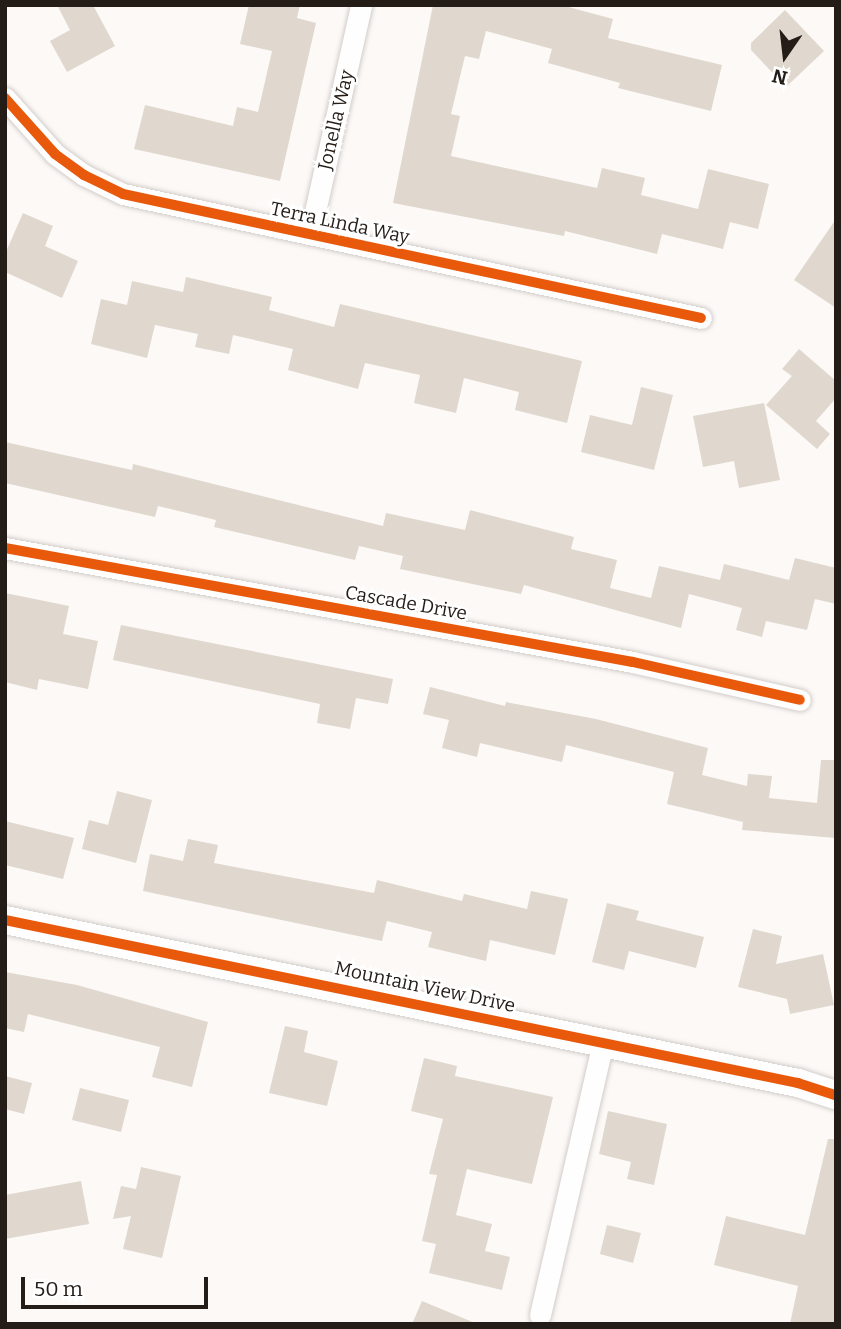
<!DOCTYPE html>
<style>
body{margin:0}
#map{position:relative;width:841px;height:1329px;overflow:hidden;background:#fcf9f7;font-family:Bitter,serif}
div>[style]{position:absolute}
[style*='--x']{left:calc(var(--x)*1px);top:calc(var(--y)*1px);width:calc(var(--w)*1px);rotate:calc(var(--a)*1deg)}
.building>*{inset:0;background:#e0d8ce}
.roads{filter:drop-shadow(0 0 2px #d3cdc9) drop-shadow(0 0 2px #d3cdc9)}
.street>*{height:21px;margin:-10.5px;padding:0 10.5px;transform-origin:10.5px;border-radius:10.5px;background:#fffefe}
.secondary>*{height:28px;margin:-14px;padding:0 14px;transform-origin:14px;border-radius:14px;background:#fffefe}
.cycleway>*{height:10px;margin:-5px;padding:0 5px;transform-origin:5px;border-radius:5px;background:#e8590c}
span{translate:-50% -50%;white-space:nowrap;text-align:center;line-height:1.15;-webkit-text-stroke:5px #fff;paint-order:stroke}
.street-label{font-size:19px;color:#241c16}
.frame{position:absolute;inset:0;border:7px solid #241c16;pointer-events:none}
.north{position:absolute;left:750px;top:21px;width:70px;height:70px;-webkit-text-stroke:5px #fff;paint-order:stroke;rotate:194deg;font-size:19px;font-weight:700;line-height:28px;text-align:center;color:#241c16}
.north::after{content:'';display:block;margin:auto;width:24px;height:32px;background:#241c16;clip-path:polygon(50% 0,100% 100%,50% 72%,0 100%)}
.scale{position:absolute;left:21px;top:1277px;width:187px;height:32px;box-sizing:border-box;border:4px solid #241c16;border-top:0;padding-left:9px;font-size:21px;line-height:24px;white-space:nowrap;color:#241c16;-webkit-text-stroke:5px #fff;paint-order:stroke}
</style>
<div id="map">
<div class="building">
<i style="clip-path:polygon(57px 5px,93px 5px,115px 46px,67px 72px,50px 41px,70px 30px)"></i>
<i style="clip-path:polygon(249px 5px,300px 5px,297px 18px,316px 23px,280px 181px,134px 149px,145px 105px,233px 126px,237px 107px,258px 112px,272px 51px,240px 44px)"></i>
<i style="clip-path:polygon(433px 5px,561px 5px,613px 19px,608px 38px,722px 65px,711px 111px,618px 88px,620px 83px,548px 63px,552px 49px,486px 31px,479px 59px,465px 56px,451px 114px,460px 116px,451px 156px,597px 188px,602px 168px,645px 178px,641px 195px,698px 209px,708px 169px,769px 184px,758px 229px,730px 222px,723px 249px,662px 234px,657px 254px,565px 231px,564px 236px,393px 203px)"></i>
<i style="clip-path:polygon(785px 10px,824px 51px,786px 87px,751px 50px,751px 43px)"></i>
<i style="clip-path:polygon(23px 213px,53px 226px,45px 246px,78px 261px,62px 298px,5px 272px,5px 254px)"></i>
<i style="clip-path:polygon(836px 219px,836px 308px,794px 280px)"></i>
<i style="clip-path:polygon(186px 277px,272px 297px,269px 310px,334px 327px,340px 304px,582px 361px,567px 423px,515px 410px,519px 392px,464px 378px,456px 413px,414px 403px,420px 375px,365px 363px,358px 389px,288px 370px,293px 349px,233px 335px,229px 354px,195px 347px,198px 334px,155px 325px,147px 358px,91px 344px,101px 299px,127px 305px,132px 281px,183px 292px)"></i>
<i style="clip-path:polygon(799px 349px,836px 381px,836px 398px,816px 421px,830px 434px,817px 449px,766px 405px,792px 376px,782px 369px)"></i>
<i style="clip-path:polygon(641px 387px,673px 395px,654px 470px,581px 452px,590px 415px,632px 425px)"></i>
<i style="clip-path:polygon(764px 403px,780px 480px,739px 488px,734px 461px,703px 467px,693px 416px)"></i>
<i style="clip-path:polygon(5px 442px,132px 470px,133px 464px,383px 526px,386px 513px,465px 530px,470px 510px,574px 537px,571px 549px,617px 560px,610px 588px,651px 598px,659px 566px,720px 580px,724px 564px,789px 580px,795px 558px,836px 568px,836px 604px,815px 599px,807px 630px,766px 621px,762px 637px,736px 630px,742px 608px,689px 594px,681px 628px,524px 585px,521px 594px,400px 569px,403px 556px,359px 546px,355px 560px,214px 527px,216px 520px,158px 506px,155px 517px,5px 483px)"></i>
<i style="clip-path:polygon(5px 593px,69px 606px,63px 634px,98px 641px,88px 689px,39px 679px,37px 690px,5px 682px)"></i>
<i style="clip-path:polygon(121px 625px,393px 679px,388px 704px,356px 698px,350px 729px,317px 723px,320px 704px,113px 660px)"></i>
<i style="clip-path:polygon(430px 687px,505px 706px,506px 702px,596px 719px,708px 748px,702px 775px,747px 786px,748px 774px,772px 776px,769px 798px,817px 803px,821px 760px,836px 760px,836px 838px,742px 830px,743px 822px,667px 804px,674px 772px,566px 745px,562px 762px,480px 743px,477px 757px,442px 748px,449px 720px,423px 714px)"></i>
<i style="clip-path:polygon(117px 791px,152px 800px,136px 863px,82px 849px,89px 820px,108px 825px)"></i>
<i style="clip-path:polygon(5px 821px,74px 838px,63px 879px,5px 865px)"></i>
<i style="clip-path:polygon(188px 839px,218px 845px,214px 863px,374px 893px,377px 880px,462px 901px,464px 894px,527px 909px,531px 891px,568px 899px,555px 955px,490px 940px,486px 961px,428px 947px,432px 932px,387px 921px,382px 941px,143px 891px,150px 854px,183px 861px)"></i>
<i style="clip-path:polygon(607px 903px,639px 911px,636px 920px,704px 937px,696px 968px,629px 951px,624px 970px,592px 962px)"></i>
<i style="clip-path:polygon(753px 929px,782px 936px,776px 964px,823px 954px,834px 1005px,790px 1014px,787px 999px,738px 987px)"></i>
<i style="clip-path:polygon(5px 972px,77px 985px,208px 1022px,192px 1087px,152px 1077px,160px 1047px,28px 1014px,24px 1032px,5px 1028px)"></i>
<i style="clip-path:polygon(285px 1026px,308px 1031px,304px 1052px,338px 1061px,327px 1106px,269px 1093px)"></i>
<i style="clip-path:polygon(424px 1058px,457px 1066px,455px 1076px,553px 1097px,532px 1184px,467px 1169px,456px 1215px,492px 1224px,485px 1251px,510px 1257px,502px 1290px,429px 1273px,436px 1244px,422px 1241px,437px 1175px,429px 1174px,443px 1119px,411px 1111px)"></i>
<i style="clip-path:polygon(5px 1076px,32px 1083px,24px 1114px,5px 1109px)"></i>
<i style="clip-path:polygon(80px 1088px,129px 1100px,121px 1132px,72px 1120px)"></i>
<i style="clip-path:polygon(608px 1111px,667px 1124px,654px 1185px,627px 1179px,631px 1162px,599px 1154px)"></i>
<i style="clip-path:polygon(828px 1139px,836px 1139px,836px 1324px,790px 1324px,798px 1286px,714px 1265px,726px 1216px,805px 1235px)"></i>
<i style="clip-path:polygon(141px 1167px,181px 1176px,162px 1258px,123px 1249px,131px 1216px,113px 1219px,121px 1186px,136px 1189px)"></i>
<i style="clip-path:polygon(81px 1181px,89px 1224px,5px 1239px,5px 1195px)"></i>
<i style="clip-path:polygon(607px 1225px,641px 1233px,633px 1263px,600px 1254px)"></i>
<i style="clip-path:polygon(422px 1301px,475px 1323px,475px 1324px,412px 1324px)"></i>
</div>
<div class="roads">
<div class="street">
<i style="--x:5;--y:98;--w:75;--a:48.2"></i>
<i style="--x:55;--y:154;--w:36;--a:36"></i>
<i style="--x:84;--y:175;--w:43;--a:26"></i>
<i style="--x:123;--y:194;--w:591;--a:12.11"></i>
<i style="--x:310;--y:234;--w:235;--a:-77.4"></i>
<i style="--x:5;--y:548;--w:638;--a:10.29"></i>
<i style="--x:633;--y:662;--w:171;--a:12.8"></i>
<i style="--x:540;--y:1315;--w:279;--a:-77"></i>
</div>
<div class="secondary">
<i style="--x:5;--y:920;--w:810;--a:11.62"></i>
<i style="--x:798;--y:1083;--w:40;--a:18"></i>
</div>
</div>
<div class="cycleway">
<i style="--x:5;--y:98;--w:75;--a:48.2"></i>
<i style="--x:55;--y:154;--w:36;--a:36"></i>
<i style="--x:84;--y:175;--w:43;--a:26"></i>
<i style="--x:123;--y:194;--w:591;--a:12.11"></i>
<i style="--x:5;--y:548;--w:638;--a:10.29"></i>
<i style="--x:633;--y:662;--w:171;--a:12.8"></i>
<i style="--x:5;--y:920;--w:810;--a:11.62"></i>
<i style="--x:798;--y:1083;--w:40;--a:18"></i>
</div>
<div class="street-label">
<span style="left:336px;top:120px;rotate:-77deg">Jonella Way</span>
<span style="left:340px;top:223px;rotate:12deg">Terra Linda Way</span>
<span style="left:406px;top:603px;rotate:10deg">Cascade Drive</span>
<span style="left:425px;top:987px;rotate:12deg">Mountain View Drive</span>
</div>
<div class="frame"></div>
<div class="north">N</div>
<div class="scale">50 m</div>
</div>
